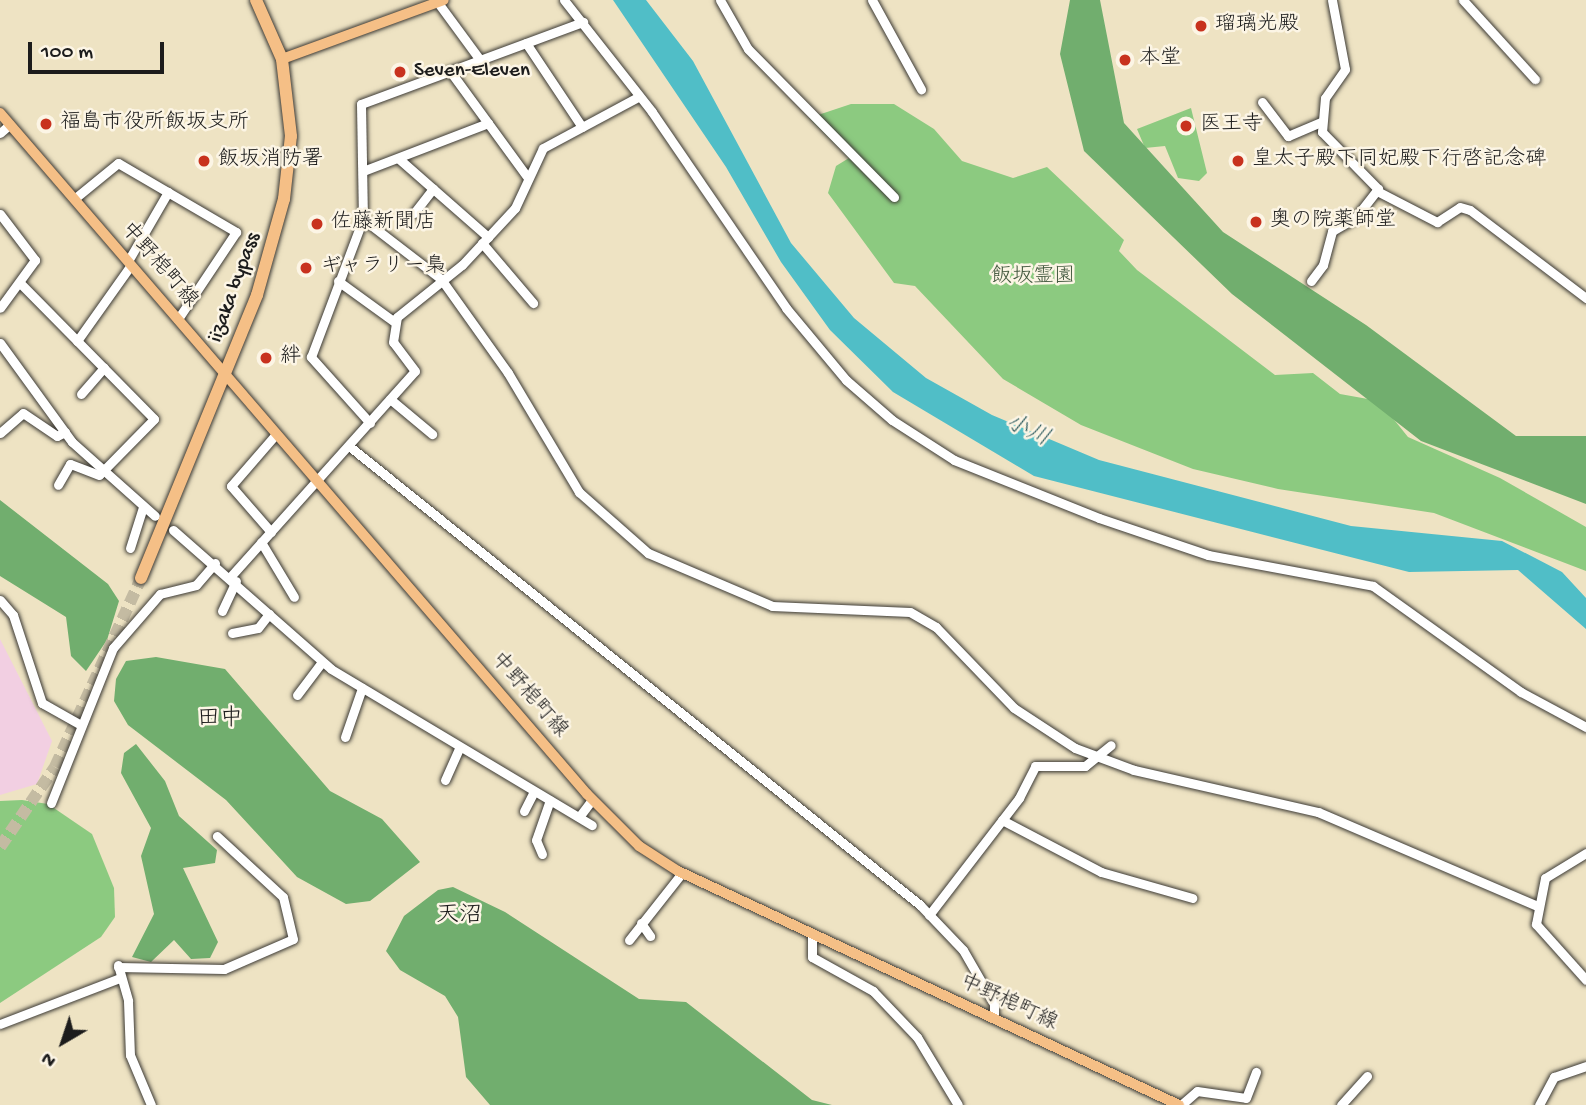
<!DOCTYPE html>
<meta charset="utf-8">
<style>
body{margin:0}
#map{position:relative;width:1586px;height:1105px;overflow:hidden;background:#eee3c3;font-family:"Gochi Hand","Klee One",sans-serif}
div>[style]{position:absolute}
[style*='--x']{left:calc(var(--x)*1px);top:calc(var(--y)*1px);width:calc(var(--w)*1px);rotate:calc(var(--a)*1deg)}
.built>*{inset:0;background:#f2cfe2}
.green>*{inset:0;background:#8cca80}
.forest>*{inset:0;background:#71ae6e}
.water>*{inset:0;background:#50bec7}
.highway-tunnel>*{height:12px;margin-top:-6px;transform-origin:0;background:repeating-linear-gradient(90deg,#c4bba2 0 12px,transparent 0 18px)}
.roads{filter:drop-shadow(0 0 2px #3c3a35) drop-shadow(0 0 2px #3c3a35)}
.minor>*{height:9px;margin:-4.5px;padding:0 4.5px;transform-origin:4.5px;border-radius:4.5px;background:#fff}
.major>*{height:10px;margin:-5px;padding:0 5px;transform-origin:5px;border-radius:5px;background:#f5bf86}
.highway>*{height:12px;margin:-6px;padding:0 6px;transform-origin:6px;border-radius:6px;background:#f5bf86}
.dots>*{width:19px;height:19px;translate:-50% -50%;box-sizing:border-box;border:4px solid #fcf5e5;border-radius:50%}
span{translate:-50% -50%;white-space:nowrap;text-align:center;line-height:1.15;-webkit-text-stroke:5px #fcf5e5;paint-order:stroke}
.poi-label{font-size:21px;color:#1c1c1c}
.left{translate:0 -50%;text-align:left}
.street-label{font-size:21px;color:#1c1c1c}
.park-label{font-size:21px;color:#43593f}
.water-label{font-size:23px;color:#315d60;font-style:italic}
.neighbourhood-label{font-size:23px;color:#1c1c1c}
.north{position:absolute;left:28px;top:1007px;width:70px;height:70px;-webkit-text-stroke:5px #fcf5e5;paint-order:stroke;rotate:219deg;font-size:19px;font-weight:700;line-height:28px;text-align:center;color:#1c1c1c}
.north::after{content:'';display:block;margin:auto;width:24px;height:32px;background:#1c1c1c;clip-path:polygon(50% 0,100% 100%,50% 72%,0 100%)}
.scale{position:absolute;left:28px;top:42px;width:136px;height:32px;box-sizing:border-box;border:4px solid #1c1c1c;border-top:0;padding-left:9px;font-size:21px;line-height:24px;white-space:nowrap;color:#1c1c1c;-webkit-text-stroke:5px #fcf5e5;paint-order:stroke}
</style>
<div id="map">
<div class="built">
<i style="clip-path:polygon(0 639px,52px 741px,37px 784px,0 795px)"></i>
</div>
<div class="green">
<i style="clip-path:polygon(851px 104px,894px 104px,934px 129px,962px 161px,1013px 178px,1047px 167px,1124px 240px,1119px 251px,1137px 270px,1275px 375px,1313px 373px,1340px 394px,1379px 401px,1408px 437px,1500px 478px,1586px 527px,1586px 571px,1434px 513px,1278px 489px,1193px 469px,1081px 425px,1003px 379px,915px 286px,894px 283px,828px 193px,836px 166px,849px 158px,809px 118px)"></i>
<i style="clip-path:polygon(1191px 108px,1207px 173px,1199px 181px,1178px 178px,1165px 146px,1145px 148px,1137px 129px)"></i>
<i style="clip-path:polygon(22px 800px,48px 804px,92px 834px,114px 888px,115px 917px,101px 937px,0 1003px,0 801px)"></i>
</div>
<div class="forest">
<i style="clip-path:polygon(1070px 0,1100px 0,1124px 123px,1223px 232px,1366px 325px,1516px 436px,1586px 436px,1586px 504px,1421px 441px,1232px 294px,1084px 151px,1060px 54px)"></i>
<i style="clip-path:polygon(0 500px,108px 584px,119px 601px,107px 640px,86px 671px,71px 656px,66px 617px,0 576px)"></i>
<i style="clip-path:polygon(156px 657px,225px 669px,330px 791px,382px 819px,420px 862px,370px 901px,346px 904px,297px 877px,226px 800px,128px 725px,114px 701px,116px 679px,126px 661px)"></i>
<i style="clip-path:polygon(136px 744px,165px 781px,179px 816px,217px 850px,215px 863px,183px 868px,218px 942px,210px 958px,191px 959px,174px 940px,151px 962px,132px 957px,154px 914px,141px 856px,151px 828px,121px 773px,124px 753px)"></i>
<i style="clip-path:polygon(453px 887px,505px 912px,639px 999px,686px 1002px,812px 1100px,832px 1105px,490px 1105px,466px 1077px,458px 1017px,445px 996px,400px 970px,386px 951px,404px 916px,438px 890px)"></i>
</div>
<div class="water">
<i style="clip-path:polygon(613px 0,646px 0,693px 61px,791px 243px,854px 318px,926px 378px,992px 415px,1099px 460px,1351px 526px,1502px 541px,1562px 572px,1586px 598px,1586px 629px,1518px 570px,1409px 572px,1034px 476px,893px 392px,830px 330px,781px 262px,726px 167px)"></i>
</div>
<div class="highway-tunnel">
<i style="--x:0;--y:847;--w:97;--a:-55.5"></i>
<i style="--x:55;--y:767;--w:208;--a:-65.5"></i>
</div>
<div class="roads">
<div class="minor">
<i style="--x:436;--y:0;--w:74;--a:53.7"></i>
<i style="--x:564;--y:0;--w:142;--a:51.8"></i>
<i style="--x:652;--y:112;--w:237;--a:55.6"></i>
<i style="--x:786;--y:308;--w:94;--a:50.2"></i>
<i style="--x:846;--y:380;--w:61;--a:41"></i>
<i style="--x:892;--y:420;--w:74;--a:32.8"></i>
<i style="--x:954;--y:460;--w:156;--a:21.8"></i>
<i style="--x:1099;--y:518;--w:115;--a:18.7"></i>
<i style="--x:1208;--y:555;--w:168;--a:10.6"></i>
<i style="--x:1373;--y:586;--w:182;--a:35.6"></i>
<i style="--x:1521;--y:692;--w:74;--a:28.3"></i>
<i style="--x:720;--y:0;--w:56;--a:60.3"></i>
<i style="--x:748;--y:49;--w:208;--a:45.4"></i>
<i style="--x:872;--y:0;--w:102;--a:61.2"></i>
<i style="--x:1463;--y:0;--w:107;--a:47.7"></i>
<i style="--x:526;--y:43;--w:101;--a:56.3"></i>
<i style="--x:450;--y:71;--w:132;--a:53.9"></i>
<i style="--x:1262;--y:102;--w:43;--a:52.6"></i>
<i style="--x:1288;--y:136;--w:36;--a:-23"></i>
<i style="--x:0;--y:133;--w:13;--a:-42"></i>
<i style="--x:398;--y:158;--w:120;--a:41.3"></i>
<i style="--x:363;--y:171;--w:134;--a:-21"></i>
<i style="--x:1377;--y:191;--w:68;--a:27.3"></i>
<i style="--x:1437;--y:222;--w:27;--a:-33"></i>
<i style="--x:1460;--y:207;--w:10;--a:17"></i>
<i style="--x:1470;--y:210;--w:146;--a:37.2"></i>
<i style="--x:74;--y:199;--w:57;--a:-39.3"></i>
<i style="--x:118;--y:163;--w:137;--a:30.3"></i>
<i style="--x:236;--y:232;--w:105;--a:123.7"></i>
<i style="--x:414;--y:213;--w:31;--a:-52"></i>
<i style="--x:0;--y:214;--w:58;--a:52.7"></i>
<i style="--x:35;--y:260;--w:59;--a:126.1"></i>
<i style="--x:363;--y:219;--w:98;--a:37.6"></i>
<i style="--x:441;--y:279;--w:115;--a:54.5"></i>
<i style="--x:508;--y:373;--w:139;--a:59.2"></i>
<i style="--x:579;--y:492;--w:92;--a:41.5"></i>
<i style="--x:648;--y:553;--w:135;--a:23.1"></i>
<i style="--x:772;--y:606;--w:138;--a:2.5"></i>
<i style="--x:910;--y:612;--w:30;--a:30"></i>
<i style="--x:936;--y:627;--w:112;--a:46.1"></i>
<i style="--x:1014;--y:708;--w:73;--a:33.3"></i>
<i style="--x:1075;--y:748;--w:63;--a:20.4"></i>
<i style="--x:1134;--y:770;--w:189;--a:12.9"></i>
<i style="--x:1318;--y:812;--w:238;--a:23.2"></i>
<i style="--x:482;--y:243;--w:79;--a:49.6"></i>
<i style="--x:128;--y:261;--w:80;--a:-59.9"></i>
<i style="--x:338;--y:281;--w:68;--a:36"></i>
<i style="--x:1311;--y:281;--w:20;--a:-53"></i>
<i style="--x:1323;--y:265;--w:35;--a:-75"></i>
<i style="--x:1332;--y:231;--w:28;--a:-30"></i>
<i style="--x:1356;--y:217;--w:36;--a:-52"></i>
<i style="--x:1378;--y:189;--w:80;--a:-134.5"></i>
<i style="--x:1322;--y:132;--w:34;--a:-85"></i>
<i style="--x:1325;--y:98;--w:35;--a:-55"></i>
<i style="--x:1345;--y:69;--w:70;--a:-100.7"></i>
<i style="--x:22;--y:285;--w:188;--a:45.4"></i>
<i style="--x:154;--y:419;--w:78;--a:134.5"></i>
<i style="--x:99;--y:475;--w:31;--a:-159"></i>
<i style="--x:70;--y:464;--w:24;--a:120"></i>
<i style="--x:77;--y:341;--w:93;--a:-54.6"></i>
<i style="--x:0;--y:343;--w:122;--a:54"></i>
<i style="--x:72;--y:442;--w:111;--a:41.7"></i>
<i style="--x:81;--y:394;--w:35;--a:-49"></i>
<i style="--x:390;--y:399;--w:55;--a:39.8"></i>
<i style="--x:370;--y:423;--w:89;--a:-131.8"></i>
<i style="--x:311;--y:357;--w:147;--a:-69.4"></i>
<i style="--x:363;--y:219;--w:115;--a:-91"></i>
<i style="--x:361;--y:104;--w:237;--a:-20.3"></i>
<i style="--x:0;--y:433;--w:30;--a:-41"></i>
<i style="--x:23;--y:413;--w:41;--a:34.1"></i>
<i style="--x:57;--y:436;--w:9;--a:-27"></i>
<i style="--x:349;--y:446;--w:733;--a:38.79"></i>
<i style="--x:920;--y:905;--w:62;--a:46.3"></i>
<i style="--x:963;--y:950;--w:62;--a:60.1"></i>
<i style="--x:994;--y:1004;--w:14;--a:90"></i>
<i style="--x:173;--y:530;--w:210;--a:41.3"></i>
<i style="--x:331;--y:669;--w:304;--a:30.9"></i>
<i style="--x:271;--y:532;--w:61;--a:-131"></i>
<i style="--x:231;--y:486;--w:69;--a:-49.1"></i>
<i style="--x:261;--y:542;--w:64;--a:59"></i>
<i style="--x:130;--y:548;--w:43;--a:-72.4"></i>
<i style="--x:231;--y:576;--w:275;--a:-48.1"></i>
<i style="--x:415;--y:371;--w:36;--a:-127"></i>
<i style="--x:393;--y:342;--w:25;--a:-81"></i>
<i style="--x:397;--y:317;--w:83;--a:-38.7"></i>
<i style="--x:462;--y:265;--w:78;--a:-47.1"></i>
<i style="--x:515;--y:208;--w:66;--a:-65"></i>
<i style="--x:543;--y:148;--w:108;--a:-28.2"></i>
<i style="--x:0;--y:600;--w:20;--a:49"></i>
<i style="--x:13;--y:615;--w:93;--a:71.8"></i>
<i style="--x:42;--y:703;--w:45;--a:29.4"></i>
<i style="--x:222;--y:611;--w:33;--a:-65"></i>
<i style="--x:232;--y:633;--w:26;--a:-11"></i>
<i style="--x:258;--y:628;--w:18;--a:-52"></i>
<i style="--x:297;--y:695;--w:41;--a:-52.9"></i>
<i style="--x:345;--y:737;--w:52;--a:-70.9"></i>
<i style="--x:445;--y:780;--w:36;--a:-66"></i>
<i style="--x:51;--y:803;--w:167;--a:-68.2"></i>
<i style="--x:113;--y:648;--w:72;--a:-49"></i>
<i style="--x:160;--y:594;--w:37;--a:-14"></i>
<i style="--x:196;--y:585;--w:29;--a:-49"></i>
<i style="--x:524;--y:811;--w:22;--a:-63"></i>
<i style="--x:579;--y:817;--w:21;--a:-53"></i>
<i style="--x:1002;--y:820;--w:112;--a:27.7"></i>
<i style="--x:1101;--y:872;--w:95;--a:15.9"></i>
<i style="--x:1586;--y:853;--w:48;--a:148.6"></i>
<i style="--x:1545;--y:878;--w:47;--a:101.1"></i>
<i style="--x:1536;--y:924;--w:75;--a:48.2"></i>
<i style="--x:542;--y:854;--w:15;--a:-113"></i>
<i style="--x:536;--y:840;--w:42;--a:-70.7"></i>
<i style="--x:929;--y:915;--w:148;--a:-52.4"></i>
<i style="--x:1019;--y:798;--w:36;--a:-63"></i>
<i style="--x:1035;--y:766;--w:50;--a:0"></i>
<i style="--x:1085;--y:766;--w:33;--a:-39"></i>
<i style="--x:641;--y:923;--w:16;--a:55"></i>
<i style="--x:812;--y:933;--w:24;--a:90"></i>
<i style="--x:812;--y:957;--w:70;--a:29.1"></i>
<i style="--x:873;--y:991;--w:64;--a:46.3"></i>
<i style="--x:917;--y:1037;--w:79;--a:58.9"></i>
<i style="--x:629;--y:940;--w:85;--a:-51.7"></i>
<i style="--x:118;--y:965;--w:37;--a:74"></i>
<i style="--x:128;--y:1001;--w:54;--a:87.9"></i>
<i style="--x:130;--y:1055;--w:54;--a:67.2"></i>
<i style="--x:118;--y:967;--w:106;--a:1.1"></i>
<i style="--x:224;--y:969;--w:75;--a:-23.5"></i>
<i style="--x:293;--y:939;--w:43;--a:-103.4"></i>
<i style="--x:283;--y:897;--w:90;--a:-137.3"></i>
<i style="--x:0;--y:1024;--w:129;--a:-21"></i>
<i style="--x:1181;--y:1105;--w:21;--a:-41"></i>
<i style="--x:1197;--y:1091;--w:49;--a:8.1"></i>
<i style="--x:1246;--y:1098;--w:28;--a:-69"></i>
<i style="--x:1341;--y:1105;--w:39;--a:-48"></i>
<i style="--x:1539;--y:1105;--w:32;--a:-62"></i>
<i style="--x:1554;--y:1077;--w:34;--a:-19"></i>
</div>
<div class="major">
<i style="--x:282;--y:59;--w:172;--a:-20"></i>
<i style="--x:0;--y:113;--w:899;--a:49.24"></i>
<i style="--x:587;--y:794;--w:74;--a:45"></i>
<i style="--x:639;--y:846;--w:46;--a:32.7"></i>
<i style="--x:678;--y:871;--w:553;--a:25.04"></i>
</div>
<div class="highway">
<i style="--x:141;--y:578;--w:306;--a:-67.7"></i>
<i style="--x:257;--y:295;--w:100;--a:-74.3"></i>
<i style="--x:284;--y:199;--w:63;--a:-83.7"></i>
<i style="--x:291;--y:136;--w:78;--a:-96.7"></i>
<i style="--x:282;--y:59;--w:64;--a:-113.8"></i>
</div>
</div>
<div class="dots">
<i style="left:1201px;top:26px;background:#c8321e"></i>
<i style="left:1125px;top:60px;background:#c8321e"></i>
<i style="left:400px;top:72px;background:#c8321e"></i>
<i style="left:46px;top:124px;background:#c8321e"></i>
<i style="left:1186px;top:126px;background:#c8321e"></i>
<i style="left:204px;top:161px;background:#c8321e"></i>
<i style="left:1238px;top:161px;background:#c8321e"></i>
<i style="left:1256px;top:222px;background:#c8321e"></i>
<i style="left:317px;top:224px;background:#c8321e"></i>
<i style="left:306px;top:268px;background:#c8321e"></i>
<i style="left:266px;top:358px;background:#c8321e"></i>
</div>
<div class="poi-label">
<span class="left" style="left:1215px;top:26px">瑠璃光殿</span>
<span class="left" style="left:1139px;top:60px">本堂</span>
<span class="left" style="left:414px;top:72px">Seven-Eleven</span>
<span class="left" style="left:60px;top:124px">福島市役所飯坂支所</span>
<span class="left" style="left:1200px;top:126px">医王寺</span>
<span class="left" style="left:218px;top:161px">飯坂消防署</span>
<span class="left" style="left:1252px;top:161px">皇太子殿下同妃殿下行啓記念碑</span>
<span class="left" style="left:1270px;top:222px">奥の院薬師堂</span>
<span class="left" style="left:331px;top:224px">佐藤新聞店</span>
<span class="left" style="left:320px;top:268px">ギャラリー梟</span>
<span class="left" style="left:280px;top:358px">絆</span>
</div>
<div class="street-label">
<span style="left:158px;top:266px;rotate:49deg">中野梍町線</span>
<span style="left:236px;top:288px;rotate:-70deg">iizaka bypass</span>
<span style="left:528px;top:696px;rotate:49deg">中野梍町線</span>
<span style="left:1008px;top:1004px;rotate:25deg">中野梍町線</span>
</div>
<div class="park-label">
<span style="left:1033px;top:278px">飯坂霊園</span>
</div>
<div class="water-label">
<span style="left:1027px;top:432px;rotate:25deg">小川</span>
</div>
<div class="neighbourhood-label">
<span style="left:220px;top:720px">田中</span>
<span style="left:459px;top:917px">天沼</span>
</div>
<div class="north">N</div>
<div class="scale">100 m</div>
</div>
